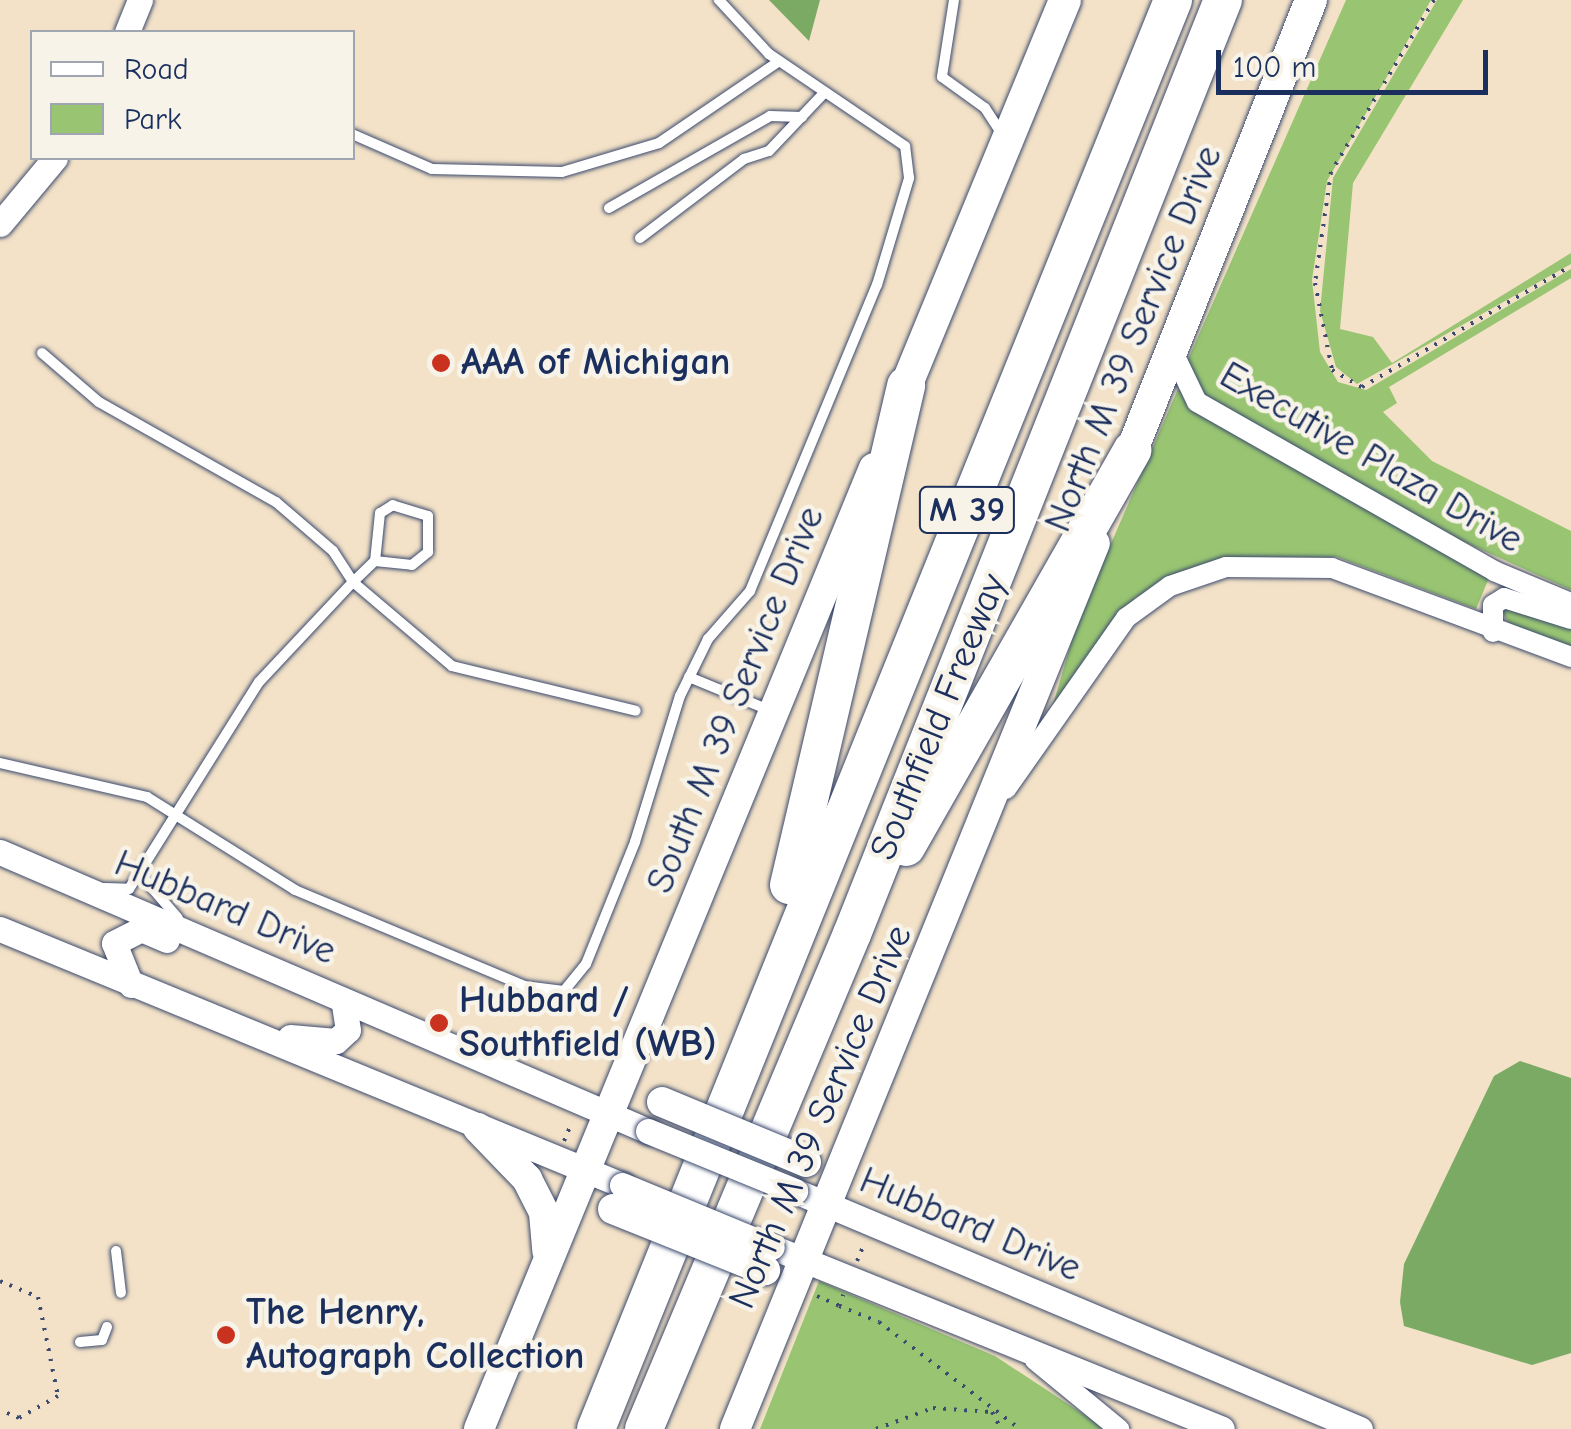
<!DOCTYPE html>
<style>
body{margin:0}
#map{position:relative;width:1571px;height:1429px;overflow:hidden;background:#f3e2c7;font-family:"Comic Neue",sans-serif}
div>[style]{position:absolute}
[style*='--x']{left:calc(var(--x)*1px);top:calc(var(--y)*1px);width:calc(var(--w)*1px);rotate:calc(var(--a)*1deg)}
.green>*{inset:0;background:#99c572}
.forest>*{inset:0;background:#7aaa64}
.path>*{height:4px;margin-top:-2px;transform-origin:0;background:repeating-linear-gradient(90deg,#3b4a6e 0 2.5px,transparent 0 10.5px)}
.roads{filter:drop-shadow(0 0 2px #3b4a6e) drop-shadow(0 0 2px #3b4a6e)}
.service>*{height:10px;margin:-5px;padding:0 5px;transform-origin:5px;border-radius:5px;background:#fff}
.minor>*{height:20px;margin:-10px;padding:0 10px;transform-origin:10px;border-radius:10px;background:#fff}
.tertiary>*{height:25px;margin:-12.5px;padding:0 12.5px;transform-origin:12.5px;border-radius:12.5px;background:#fff}
.secondary>*{height:30px;margin:-15px;padding:0 15px;transform-origin:15px;border-radius:15px;background:#fff}
.primary>*{height:32px;margin:-16px;padding:0 16px;transform-origin:16px;border-radius:16px;background:#fff}
.motorway>*{height:38px;margin:-19px;padding:0 19px;transform-origin:19px;border-radius:19px;background:#fff}
.bridges{filter:drop-shadow(0 0 2px #3b4a6e) drop-shadow(0 0 2px #3b4a6e)}
.tertiary-bridge>*{height:25px;margin:-12.5px;padding:0 12.5px;transform-origin:12.5px;border-radius:12.5px;background:#fff}
.secondary-bridge>*{height:30px;margin:-15px;padding:0 15px;transform-origin:15px;border-radius:15px;background:#fff}
.dots>*{width:28px;height:28px;translate:-50% -50%;box-sizing:border-box;border:5px solid #f7f3e8;border-radius:50%}
span{translate:-50% -50%;white-space:nowrap;text-align:center;line-height:1.15;-webkit-text-stroke:9px #f7f3e8;paint-order:stroke}
.shield-label span{padding:2px 8px;background:#f7f3e8;border:2px solid;border-radius:8px;-webkit-text-stroke-width:0}
.shield-label{font-size:35px;color:#1b2f5e;font-weight:700}
.street-label{font-size:38px;color:#1b2f5e}
.poi-label{font-size:38px;color:#1b2f5e;font-weight:700}
.left{translate:0 -50%;text-align:left}
.legend{position:absolute;left:30px;top:30px;width:325px;height:130px;box-sizing:border-box;background:#f7f3e8;border:2px solid #9fa5b1;margin:0;padding:12px 18px;list-style:none;font-size:30px;color:#1b2f5e}
.legend li{display:flex;align-items:center;gap:20px;height:50px}
.legend b{width:50px;border:2px solid #9fa5b1}
.scale{position:absolute;left:1216px;top:50px;width:272px;height:45px;box-sizing:border-box;border:5px solid #1b2f5e;border-top:0;padding-left:12px;font-size:30px;line-height:35px;white-space:nowrap;color:#1b2f5e;-webkit-text-stroke:8px #f7f3e8;paint-order:stroke}
</style>
<div id="map">
<div class="green">
<i style="clip-path:polygon(1346px 0,1431px 0,1327px 181px,1312px 280px,1320px 352px,1338px 382px,1366px 390px,1571px 269px,1571px 278px,1389px 387px,1397px 403px,1383px 412px,1432px 461px,1571px 531px,1571px 590px,1453px 537px,1202px 394px,1186px 364px)"></i>
<i style="clip-path:polygon(1437px 0,1463px 0,1353px 183px,1340px 329px,1373px 337px,1392px 363px,1571px 253px,1571px 264px,1357px 384px,1336px 367px,1320px 311px,1333px 178px)"></i>
<i style="clip-path:polygon(1178px 389px,1489px 578px,1476px 609px,1337px 557px,1224px 557px,1136px 597px,1053px 705px,1077px 622px)"></i>
<i style="clip-path:polygon(1501px 608px,1571px 622px,1571px 646px,1509px 625px)"></i>
<i style="clip-path:polygon(819px 1281px,995px 1356px,1106px 1429px,760px 1429px)"></i>
</div>
<div class="forest">
<i style="clip-path:polygon(769px 0,820px 0,809px 41px)"></i>
<i style="clip-path:polygon(1520px 1061px,1571px 1078px,1571px 1353px,1532px 1365px,1404px 1326px,1400px 1302px,1404px 1264px,1494px 1076px)"></i>
</div>
<div class="path">
<i style="--x:1434;--y:0;--w:200;--a:120.9"></i>
<i style="--x:1331;--y:172;--w:112;--a:98.2"></i>
<i style="--x:1315;--y:283;--w:89;--a:78.9"></i>
<i style="--x:1332;--y:370;--w:34;--a:30"></i>
<i style="--x:1362;--y:387;--w:241;--a:-30.1"></i>
<i style="--x:564;--y:1141;--w:21;--a:-67"></i>
<i style="--x:871;--y:1178;--w:20;--a:27"></i>
<i style="--x:889;--y:1187;--w:10;--a:114"></i>
<i style="--x:857;--y:1261;--w:21;--a:-67"></i>
<i style="--x:0;--y:1281;--w:41;--a:22.8"></i>
<i style="--x:38;--y:1297;--w:101;--a:78.6"></i>
<i style="--x:58;--y:1396;--w:45;--a:150.6"></i>
<i style="--x:19;--y:1418;--w:21;--a:-157"></i>
<i style="--x:817;--y:1296;--w:24;--a:24"></i>
<i style="--x:839;--y:1306;--w:12;--a:-70"></i>
<i style="--x:839;--y:1306;--w:43;--a:21.8"></i>
<i style="--x:879;--y:1322;--w:177;--a:37.2"></i>
<i style="--x:876;--y:1429;--w:61;--a:-20.2"></i>
<i style="--x:933;--y:1408;--w:59;--a:3.9"></i>
<i style="--x:992;--y:1412;--w:19;--a:62"></i>
</div>
<div class="roads">
<div class="service">
<i style="--x:954;--y:0;--w:78;--a:98.9"></i>
<i style="--x:942;--y:77;--w:53;--a:35.8"></i>
<i style="--x:985;--y:108;--w:31;--a:57"></i>
<i style="--x:352;--y:134;--w:87;--a:23.6"></i>
<i style="--x:432;--y:169;--w:130;--a:1.3"></i>
<i style="--x:562;--y:172;--w:101;--a:-16.6"></i>
<i style="--x:659;--y:143;--w:145;--a:-34.3"></i>
<i style="--x:609;--y:208;--w:185;--a:-29.7"></i>
<i style="--x:770;--y:116;--w:32;--a:2"></i>
<i style="--x:640;--y:238;--w:131;--a:-37.2"></i>
<i style="--x:744;--y:159;--w:26;--a:-18"></i>
<i style="--x:769;--y:151;--w:81;--a:-46.5"></i>
<i style="--x:42;--y:353;--w:75;--a:40.7"></i>
<i style="--x:99;--y:402;--w:203;--a:29.5"></i>
<i style="--x:276;--y:502;--w:75;--a:40.7"></i>
<i style="--x:333;--y:551;--w:37;--a:57"></i>
<i style="--x:353;--y:582;--w:30;--a:-44"></i>
<i style="--x:375;--y:561;--w:37;--a:6"></i>
<i style="--x:412;--y:565;--w:21;--a:-39"></i>
<i style="--x:428;--y:552;--w:36;--a:-90"></i>
<i style="--x:428;--y:516;--w:37;--a:-163"></i>
<i style="--x:393;--y:505;--w:15;--a:148"></i>
<i style="--x:380;--y:513;--w:48;--a:95.9"></i>
<i style="--x:689;--y:677;--w:89;--a:22.5"></i>
<i style="--x:0;--y:763;--w:151;--a:13"></i>
<i style="--x:147;--y:797;--w:175;--a:32.1"></i>
<i style="--x:295;--y:890;--w:248;--a:22.7"></i>
<i style="--x:524;--y:986;--w:40;--a:7.1"></i>
<i style="--x:564;--y:991;--w:35;--a:-51"></i>
<i style="--x:586;--y:964;--w:131;--a:-68.1"></i>
<i style="--x:635;--y:842;--w:153;--a:-72.9"></i>
<i style="--x:680;--y:696;--w:64;--a:-63.8"></i>
<i style="--x:708;--y:639;--w:64;--a:-48.8"></i>
<i style="--x:750;--y:591;--w:331;--a:-67.5"></i>
<i style="--x:877;--y:285;--w:112;--a:-73.3"></i>
<i style="--x:909;--y:178;--w:32;--a:-97"></i>
<i style="--x:905;--y:146;--w:164;--a:-145.9"></i>
<i style="--x:769;--y:54;--w:74;--a:-132.8"></i>
<i style="--x:140;--y:874;--w:58;--a:49.2"></i>
<i style="--x:105;--y:888;--w:24;--a:2"></i>
<i style="--x:129;--y:889;--w:244;--a:-57.9"></i>
<i style="--x:259;--y:682;--w:137;--a:-46.8"></i>
<i style="--x:353;--y:582;--w:130;--a:40.3"></i>
<i style="--x:452;--y:666;--w:189;--a:13.7"></i>
<i style="--x:116;--y:1251;--w:42;--a:83.2"></i>
<i style="--x:80;--y:1342;--w:22;--a:-5"></i>
<i style="--x:102;--y:1340;--w:14;--a:-69"></i>
</div>
<div class="minor">
<i style="--x:1173;--y:352;--w:55;--a:64.4"></i>
<i style="--x:1197;--y:402;--w:342;--a:29.6"></i>
<i style="--x:1494;--y:571;--w:83;--a:22.6"></i>
<i style="--x:1493;--y:632;--w:27;--a:-90"></i>
<i style="--x:1493;--y:605;--w:13;--a:-32"></i>
<i style="--x:1504;--y:598;--w:70;--a:17.4"></i>
<i style="--x:1006;--y:789;--w:209;--a:-54.9"></i>
<i style="--x:1126;--y:618;--w:54;--a:-36"></i>
<i style="--x:1170;--y:586;--w:59;--a:-18.7"></i>
<i style="--x:1226;--y:567;--w:106;--a:0.5"></i>
<i style="--x:1332;--y:568;--w:255;--a:20.4"></i>
<i style="--x:1035;--y:1360;--w:109;--a:39.4"></i>
</div>
<div class="tertiary">
<i style="--x:127;--y:32;--w:35;--a:-68"></i>
<i style="--x:0;--y:224;--w:86;--a:-50.2"></i>
<i style="--x:0;--y:852;--w:706;--a:23.29"></i>
<i style="--x:0;--y:929;--w:673;--a:22.37"></i>
<i style="--x:131;--y:985;--w:45;--a:-112"></i>
<i style="--x:114;--y:943;--w:30;--a:-27"></i>
<i style="--x:141;--y:929;--w:28;--a:23"></i>
<i style="--x:290;--y:1037;--w:46;--a:5"></i>
<i style="--x:336;--y:1041;--w:16;--a:-43"></i>
<i style="--x:348;--y:1030;--w:30;--a:-99"></i>
<i style="--x:795;--y:1191;--w:613;--a:22.84"></i>
<i style="--x:772;--y:1247;--w:485;--a:22"></i>
</div>
<div class="secondary">
<i style="--x:478;--y:1128;--w:71;--a:46.1"></i>
<i style="--x:527;--y:1179;--w:38;--a:63"></i>
<i style="--x:544;--y:1213;--w:38;--a:85"></i>
<i style="--x:479;--y:1429;--w:1039;--a:-67.66"></i>
<i style="--x:735;--y:1429;--w:956;--a:-67.89"></i>
</div>
<div class="primary">
<i style="--x:906;--y:386;--w:417;--a:-67.6"></i>
<i style="--x:1132;--y:450;--w:484;--a:-68.3"></i>
</div>
<div class="motorway">
<i style="--x:906;--y:847;--w:457;--a:-60.3"></i>
<i style="--x:789;--y:885;--w:513;--a:-76.8"></i>
<i style="--x:596;--y:1429;--w:1541;--a:-68.01"></i>
<i style="--x:644;--y:1429;--w:537;--a:-67.21"></i>
<i style="--x:852;--y:934;--w:1005;--a:-68.34"></i>
</div>
</div>
<div class="bridges">
<div class="tertiary-bridge">
<i style="--x:648;--y:1131;--w:159;--a:22.2"></i>
<i style="--x:622;--y:1185;--w:162;--a:22.5"></i>
</div>
<div class="secondary-bridge">
<i style="--x:662;--y:1102;--w:156;--a:22.6"></i>
<i style="--x:613;--y:1209;--w:164;--a:21.9"></i>
</div>
</div>
<div class="dots">
<i style="left:441px;top:363px;background:#c8321e"></i>
<i style="left:439px;top:1023px;background:#c8321e"></i>
<i style="left:226px;top:1335px;background:#c8321e"></i>
</div>
<div class="shield-label">
<span style="left:967px;top:510px">M 39</span>
</div>
<div class="street-label">
<span style="left:1134px;top:339px;rotate:-68deg">North M 39 Service Drive</span>
<span style="left:1371px;top:458px;rotate:30deg">Executive Plaza Drive</span>
<span style="left:736px;top:700px;rotate:-68deg">South M 39 Service Drive</span>
<span style="left:939px;top:717px;rotate:-68deg">Southfield Freeway</span>
<span style="left:225px;top:908px;rotate:23deg">Hubbard Drive</span>
<span style="left:821px;top:1117px;rotate:-67deg">North M 39 Service Drive</span>
<span style="left:970px;top:1225px;rotate:23deg">Hubbard Drive</span>
</div>
<div class="poi-label">
<span class="left" style="left:461px;top:363px">AAA of Michigan</span>
<span class="left" style="left:459px;top:1023px">Hubbard /<br>Southfield (WB)</span>
<span class="left" style="left:246px;top:1335px">The Henry,<br>Autograph Collection</span>
</div>
<ul class="legend">
<li><b style="height:12px;background:#fff"></b>Road</li>
<li><b style="height:28px;background:#99c572"></b>Park</li>
</ul>
<div class="scale">100 m</div>
</div>
